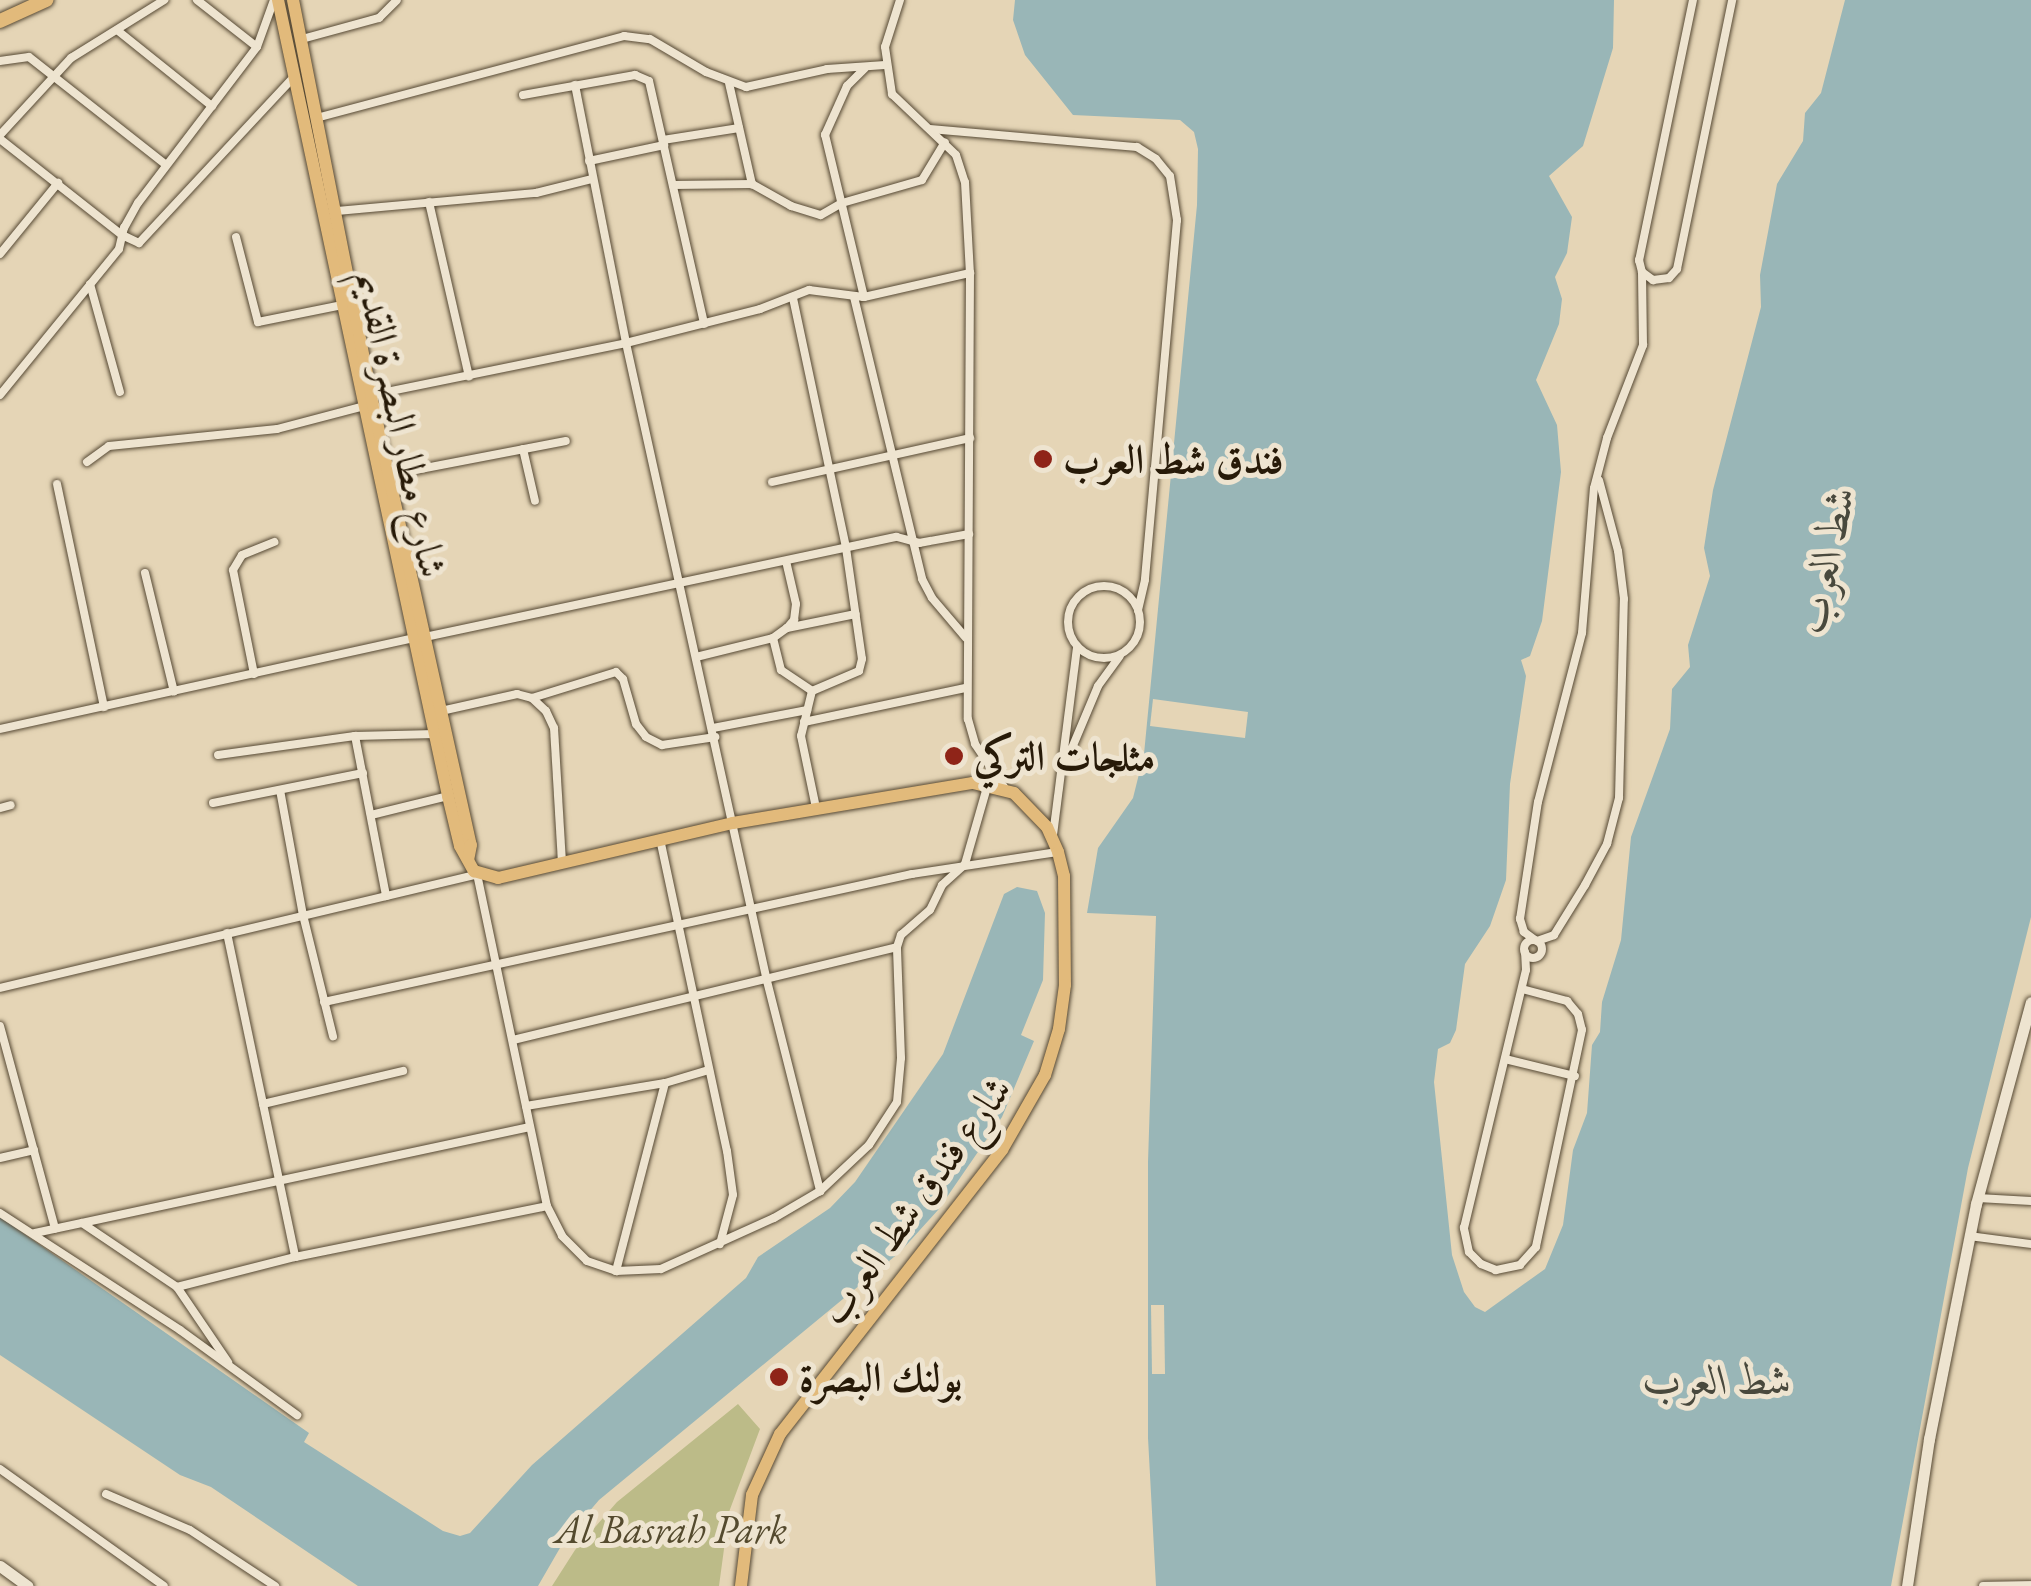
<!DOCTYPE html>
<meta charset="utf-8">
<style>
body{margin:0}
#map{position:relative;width:2031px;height:1586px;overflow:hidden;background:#e5d5b6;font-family:"EB Garamond",Amiri,serif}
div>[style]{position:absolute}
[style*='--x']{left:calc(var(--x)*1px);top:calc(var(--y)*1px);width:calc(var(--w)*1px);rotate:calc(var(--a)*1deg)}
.green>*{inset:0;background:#bcbb88}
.water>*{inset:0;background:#99b6b7}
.pier>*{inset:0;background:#e5d5b6}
.roads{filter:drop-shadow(0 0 2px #564934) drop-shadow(0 0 2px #564934)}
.street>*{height:8px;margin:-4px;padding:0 4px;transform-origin:4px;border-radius:4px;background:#eee4d0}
.street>.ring{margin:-4px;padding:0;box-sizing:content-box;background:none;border:8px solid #eee4d0;border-radius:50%}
.secondary>*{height:11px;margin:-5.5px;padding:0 5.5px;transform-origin:5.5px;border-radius:5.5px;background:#eee4d0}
.primary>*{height:12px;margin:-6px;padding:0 6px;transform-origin:6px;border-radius:6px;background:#e2ba7b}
.highway>*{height:14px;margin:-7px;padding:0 7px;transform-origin:7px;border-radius:7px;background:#e2ba7b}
.dots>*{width:28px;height:28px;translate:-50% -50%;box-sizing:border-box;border:5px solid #eee4d0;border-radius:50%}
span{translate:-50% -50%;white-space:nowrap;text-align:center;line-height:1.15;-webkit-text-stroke:10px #eee4d0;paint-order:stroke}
.street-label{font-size:40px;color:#271a08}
.poi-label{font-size:40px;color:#271a08;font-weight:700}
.left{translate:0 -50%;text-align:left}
.park-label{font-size:40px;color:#544a2e;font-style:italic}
.water-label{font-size:42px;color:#49493d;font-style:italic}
</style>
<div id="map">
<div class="green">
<i style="clip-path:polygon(738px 1404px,760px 1429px,729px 1512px,719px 1586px,552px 1586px,575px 1550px,617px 1502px)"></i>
</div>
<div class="water">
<i style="clip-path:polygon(1015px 0,1614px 0,1613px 48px,1583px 146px,1549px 176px,1572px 217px,1567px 253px,1555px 277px,1562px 299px,1559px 324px,1536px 380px,1557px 425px,1561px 472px,1542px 621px,1530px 656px,1521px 660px,1526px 676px,1510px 784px,1506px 880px,1490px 926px,1465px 964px,1456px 1030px,1450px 1043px,1438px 1049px,1434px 1082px,1452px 1255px,1464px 1292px,1475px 1307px,1485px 1312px,1545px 1269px,1563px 1225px,1573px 1150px,1587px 1113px,1592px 1045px,1600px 1032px,1602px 1002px,1621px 940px,1631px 837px,1670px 729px,1672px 689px,1690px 667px,1688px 645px,1710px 576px,1704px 548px,1713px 490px,1761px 307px,1760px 275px,1777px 184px,1803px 141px,1805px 113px,1821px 93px,1845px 0,2031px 0,2031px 917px,1968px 1168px,1891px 1586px,1156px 1586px,1148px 1438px,1148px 1162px,1156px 916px,1087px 913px,1098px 848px,1133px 798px,1144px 754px,1197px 205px,1198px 149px,1194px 132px,1180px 120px,1073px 115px,1025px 55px,1013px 20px)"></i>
<i style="clip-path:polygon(1017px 887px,1037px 891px,1045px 913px,1043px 980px,1021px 1035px,1034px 1041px,1002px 1117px,938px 1210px,900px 1252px,599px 1500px,564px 1541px,538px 1586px,358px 1586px,211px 1487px,180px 1475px,0 1355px,0 1217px,309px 1433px,304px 1442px,443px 1531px,460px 1536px,470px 1533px,532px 1465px,746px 1278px,758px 1257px,830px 1208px,855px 1182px,943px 1054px,1004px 894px)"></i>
</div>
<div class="pier">
<i style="clip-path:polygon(1153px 699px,1248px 712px,1245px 738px,1150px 726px)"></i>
<i style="clip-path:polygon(1151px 1305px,1164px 1305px,1165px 1374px,1152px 1374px)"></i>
</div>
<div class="roads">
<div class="street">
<i style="--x:197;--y:0;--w:76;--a:38.1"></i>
<i style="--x:900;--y:0;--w:49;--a:107.7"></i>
<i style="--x:885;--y:47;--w:48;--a:81.5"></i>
<i style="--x:892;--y:94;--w:88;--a:43.6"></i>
<i style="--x:956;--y:155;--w:28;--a:72"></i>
<i style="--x:965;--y:182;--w:91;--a:86.9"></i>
<i style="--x:970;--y:273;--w:446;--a:90.3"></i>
<i style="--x:968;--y:719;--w:26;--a:74"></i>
<i style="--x:975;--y:744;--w:52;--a:56"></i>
<i style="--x:1693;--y:0;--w:266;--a:101.7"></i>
<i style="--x:1639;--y:260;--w:12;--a:76"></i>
<i style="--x:1642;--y:272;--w:14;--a:36"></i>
<i style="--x:1653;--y:280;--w:16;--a:-7"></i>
<i style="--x:1669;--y:278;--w:12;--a:-48"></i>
<i style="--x:1677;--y:269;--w:275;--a:-78.4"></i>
<i style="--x:117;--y:30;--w:122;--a:38.7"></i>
<i style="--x:302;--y:39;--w:80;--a:-15.3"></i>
<i style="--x:379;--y:18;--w:25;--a:-45"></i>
<i style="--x:0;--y:61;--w:29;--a:-8"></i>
<i style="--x:29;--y:57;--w:174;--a:38.2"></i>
<i style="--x:729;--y:83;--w:104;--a:77.2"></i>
<i style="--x:575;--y:85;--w:263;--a:78.8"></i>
<i style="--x:626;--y:343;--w:653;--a:77.54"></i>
<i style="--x:767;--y:981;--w:217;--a:75.8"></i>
<i style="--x:523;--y:95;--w:114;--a:-10.1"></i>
<i style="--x:635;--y:75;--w:15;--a:23"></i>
<i style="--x:649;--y:81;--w:249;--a:77.2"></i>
<i style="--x:320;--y:117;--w:315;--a:-14.9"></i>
<i style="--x:624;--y:36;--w:26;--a:7"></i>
<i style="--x:650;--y:39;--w:65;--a:30.5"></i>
<i style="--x:706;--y:72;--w:43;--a:20.6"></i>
<i style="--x:746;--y:87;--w:83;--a:-12.5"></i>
<i style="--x:827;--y:69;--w:58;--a:-3.9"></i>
<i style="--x:930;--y:129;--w:208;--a:5"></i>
<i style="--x:1137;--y:147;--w:22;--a:32"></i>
<i style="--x:1156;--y:159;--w:22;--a:51"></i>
<i style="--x:1170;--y:176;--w:45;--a:81"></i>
<i style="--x:1177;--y:220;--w:361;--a:95.1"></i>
<i style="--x:1145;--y:580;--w:31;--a:103"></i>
<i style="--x:0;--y:135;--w:105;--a:-47.3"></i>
<i style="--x:71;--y:58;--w:110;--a:-31.9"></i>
<i style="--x:0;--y:139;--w:155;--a:38.2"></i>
<i style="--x:122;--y:235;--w:19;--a:25"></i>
<i style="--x:139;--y:243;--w:227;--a:-47"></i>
<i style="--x:663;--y:140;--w:77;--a:-9"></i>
<i style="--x:589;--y:161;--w:77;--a:-12"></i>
<i style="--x:673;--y:185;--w:79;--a:-0.7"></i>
<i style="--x:752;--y:184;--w:45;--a:29.4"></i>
<i style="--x:791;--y:206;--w:31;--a:17"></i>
<i style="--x:821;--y:215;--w:24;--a:-30"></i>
<i style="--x:842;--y:203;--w:83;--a:-16"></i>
<i style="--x:922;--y:180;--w:44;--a:-58.8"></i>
<i style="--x:429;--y:202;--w:179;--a:77.1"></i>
<i style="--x:337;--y:211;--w:200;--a:-5.2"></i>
<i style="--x:536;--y:193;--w:58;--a:-14"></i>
<i style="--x:236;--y:237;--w:88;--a:75.5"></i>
<i style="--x:258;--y:322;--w:86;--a:-11.4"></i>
<i style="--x:0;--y:254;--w:92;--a:-50.8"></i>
<i style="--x:90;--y:284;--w:112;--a:74.5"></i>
<i style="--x:854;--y:297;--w:290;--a:76.4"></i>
<i style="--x:922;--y:579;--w:21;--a:62"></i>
<i style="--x:932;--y:598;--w:52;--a:49.6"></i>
<i style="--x:864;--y:297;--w:167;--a:-103.5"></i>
<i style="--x:825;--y:135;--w:54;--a:-65.8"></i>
<i style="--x:847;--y:86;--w:25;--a:-45"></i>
<i style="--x:793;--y:298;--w:256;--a:78"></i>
<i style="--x:846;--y:548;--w:112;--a:81.8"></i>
<i style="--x:862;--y:659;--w:12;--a:104"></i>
<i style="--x:859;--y:671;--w:51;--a:156.9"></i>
<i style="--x:812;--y:691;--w:46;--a:103.7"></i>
<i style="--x:801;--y:736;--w:74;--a:78.2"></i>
<i style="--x:0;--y:395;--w:188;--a:-50.8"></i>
<i style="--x:119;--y:249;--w:22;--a:-77"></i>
<i style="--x:124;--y:228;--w:29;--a:-61"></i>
<i style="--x:138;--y:203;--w:196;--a:-52.7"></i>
<i style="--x:257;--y:47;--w:50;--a:-70.1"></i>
<i style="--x:371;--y:395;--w:260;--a:-11.5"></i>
<i style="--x:626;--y:343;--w:138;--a:-14.2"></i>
<i style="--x:760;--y:309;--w:53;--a:-21.2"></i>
<i style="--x:809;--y:290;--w:55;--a:7.3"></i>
<i style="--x:864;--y:297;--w:109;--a:-12.8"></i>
<i style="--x:523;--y:449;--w:53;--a:77"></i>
<i style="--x:87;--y:462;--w:27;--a:-36"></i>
<i style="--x:109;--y:446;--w:169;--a:-5.8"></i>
<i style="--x:277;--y:429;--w:90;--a:-14.8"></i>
<i style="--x:389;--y:475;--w:180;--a:-10.9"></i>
<i style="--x:772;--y:482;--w:203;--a:-12.5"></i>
<i style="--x:57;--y:484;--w:228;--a:78.1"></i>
<i style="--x:145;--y:573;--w:122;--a:76.3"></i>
<i class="ring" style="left:1068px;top:586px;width:64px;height:64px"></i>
<i style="--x:787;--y:628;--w:70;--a:-11.5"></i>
<i style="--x:425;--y:637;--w:482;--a:-12"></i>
<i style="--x:897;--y:537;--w:23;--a:15"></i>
<i style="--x:919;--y:543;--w:51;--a:-10.2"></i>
<i style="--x:773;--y:638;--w:33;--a:76"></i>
<i style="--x:781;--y:670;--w:37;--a:34"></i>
<i style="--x:696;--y:657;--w:79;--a:-13.9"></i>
<i style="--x:773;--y:638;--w:17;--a:-36"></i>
<i style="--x:787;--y:628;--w:11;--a:-49"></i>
<i style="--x:794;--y:620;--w:16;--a:-83"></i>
<i style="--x:796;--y:604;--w:44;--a:-103.1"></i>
<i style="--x:254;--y:674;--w:106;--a:-101.4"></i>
<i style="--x:233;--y:570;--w:17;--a:-59"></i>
<i style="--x:242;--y:555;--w:35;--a:-22"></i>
<i style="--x:532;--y:698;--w:88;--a:-17.2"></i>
<i style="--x:616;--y:672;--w:10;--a:45"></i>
<i style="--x:623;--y:679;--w:47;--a:73.9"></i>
<i style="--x:636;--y:724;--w:16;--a:52"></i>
<i style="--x:646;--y:737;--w:18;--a:27"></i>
<i style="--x:662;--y:745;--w:54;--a:-8.6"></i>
<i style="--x:441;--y:711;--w:78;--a:-12.6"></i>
<i style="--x:517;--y:694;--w:16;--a:15"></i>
<i style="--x:532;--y:698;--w:19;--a:43"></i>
<i style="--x:546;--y:711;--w:19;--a:65"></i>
<i style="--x:554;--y:728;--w:134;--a:86.6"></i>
<i style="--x:804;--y:722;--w:166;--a:-11.9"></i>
<i style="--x:713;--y:728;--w:96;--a:-10.8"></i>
<i style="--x:0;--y:729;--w:424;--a:-12.4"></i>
<i style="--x:355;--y:736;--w:163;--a:79"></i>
<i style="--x:218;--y:755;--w:138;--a:-7.9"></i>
<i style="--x:355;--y:736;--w:80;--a:-1.4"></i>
<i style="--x:1064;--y:767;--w:88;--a:-67.2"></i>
<i style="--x:1098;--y:686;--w:37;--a:-54"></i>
<i style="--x:280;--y:790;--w:127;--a:79.6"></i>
<i style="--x:303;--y:915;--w:125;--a:76.1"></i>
<i style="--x:213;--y:803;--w:153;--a:-11.3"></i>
<i style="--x:0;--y:808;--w:11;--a:-15"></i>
<i style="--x:371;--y:815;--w:79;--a:-13.9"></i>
<i style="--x:1053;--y:835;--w:190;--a:-82.7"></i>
<i style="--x:660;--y:839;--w:319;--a:77.9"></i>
<i style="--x:727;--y:1151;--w:44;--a:82.2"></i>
<i style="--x:733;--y:1195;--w:51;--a:104.9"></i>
<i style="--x:227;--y:933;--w:331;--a:78.1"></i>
<i style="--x:1535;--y:940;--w:14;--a:-144"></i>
<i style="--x:1524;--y:932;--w:14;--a:-107"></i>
<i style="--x:1520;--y:919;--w:118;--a:-81.3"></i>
<i style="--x:1538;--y:802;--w:175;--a:-75.4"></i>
<i style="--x:1582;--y:633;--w:145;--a:-85.3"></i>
<i style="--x:1594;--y:488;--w:52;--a:-75.4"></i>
<i style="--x:1607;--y:438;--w:100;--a:-68.8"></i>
<i style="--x:1643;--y:345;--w:73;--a:-90.8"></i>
<i class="ring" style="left:1524px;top:940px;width:10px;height:10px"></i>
<i style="--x:1537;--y:941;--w:18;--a:-19"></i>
<i style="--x:1554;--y:935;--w:59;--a:-58.2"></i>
<i style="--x:1585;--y:885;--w:47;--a:-61.8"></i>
<i style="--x:1607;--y:844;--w:48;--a:-75.4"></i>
<i style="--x:1619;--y:798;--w:199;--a:-88.6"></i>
<i style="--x:1624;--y:599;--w:48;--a:-97.1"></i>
<i style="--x:1618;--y:551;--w:73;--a:-105"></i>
<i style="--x:0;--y:988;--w:490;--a:-13.4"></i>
<i style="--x:477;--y:874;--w:339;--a:78.1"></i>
<i style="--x:547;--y:1206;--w:34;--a:63"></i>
<i style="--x:562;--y:1236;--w:35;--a:45"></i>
<i style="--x:587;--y:1261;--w:31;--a:19"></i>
<i style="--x:616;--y:1271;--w:45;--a:-2.5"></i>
<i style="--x:661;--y:1269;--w:124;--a:-24.3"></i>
<i style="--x:774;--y:1218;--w:53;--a:-30.4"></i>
<i style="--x:820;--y:1191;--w:67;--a:-43.2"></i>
<i style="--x:869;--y:1145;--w:51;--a:-56.9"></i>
<i style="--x:897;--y:1102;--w:44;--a:-84.8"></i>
<i style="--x:901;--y:1058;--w:111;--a:-92.1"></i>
<i style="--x:897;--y:947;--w:13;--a:-72"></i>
<i style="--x:901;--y:935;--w:38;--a:-41"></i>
<i style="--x:930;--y:910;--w:28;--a:-64"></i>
<i style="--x:942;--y:885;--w:31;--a:-42"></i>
<i style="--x:965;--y:864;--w:83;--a:-74"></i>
<i style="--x:1522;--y:989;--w:47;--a:14.9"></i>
<i style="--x:1567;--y:1001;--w:17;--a:50"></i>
<i style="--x:1578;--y:1014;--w:16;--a:76"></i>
<i style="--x:1582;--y:1030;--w:222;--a:102"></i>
<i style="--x:1536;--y:1247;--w:24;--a:132"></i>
<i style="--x:1520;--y:1265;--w:25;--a:168"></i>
<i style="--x:1496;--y:1270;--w:16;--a:-158"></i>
<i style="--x:1481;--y:1264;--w:17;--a:-135"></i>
<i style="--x:1469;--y:1252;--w:25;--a:-102"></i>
<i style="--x:1464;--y:1228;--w:265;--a:-76.5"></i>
<i style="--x:1526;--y:970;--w:18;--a:-93"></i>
<i style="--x:324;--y:1002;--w:602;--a:-12.28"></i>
<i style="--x:912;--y:874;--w:148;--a:-8.6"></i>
<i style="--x:0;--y:1026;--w:210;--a:74.8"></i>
<i style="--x:513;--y:1040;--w:395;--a:-13.6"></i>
<i style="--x:1505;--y:1059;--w:72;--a:13.7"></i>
<i style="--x:263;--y:1104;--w:144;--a:-13.3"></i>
<i style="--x:526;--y:1106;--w:141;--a:-9.4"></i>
<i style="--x:665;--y:1083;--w:46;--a:-16.5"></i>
<i style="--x:0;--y:1158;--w:35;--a:-13"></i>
<i style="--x:1978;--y:1198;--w:53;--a:3.2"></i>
<i style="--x:0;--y:1213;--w:215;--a:33"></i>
<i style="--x:180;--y:1330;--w:145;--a:36"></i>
<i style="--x:82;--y:1223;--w:115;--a:34"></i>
<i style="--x:177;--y:1287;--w:91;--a:55.8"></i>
<i style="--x:35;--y:1233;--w:506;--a:-12.09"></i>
<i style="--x:1969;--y:1236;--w:63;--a:7.4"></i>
<i style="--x:616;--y:1271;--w:194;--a:-75.4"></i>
<i style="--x:177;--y:1287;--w:122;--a:-14.3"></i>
<i style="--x:295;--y:1257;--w:257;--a:-11.4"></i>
<i style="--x:0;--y:1469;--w:201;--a:35.5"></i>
<i style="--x:106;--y:1494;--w:91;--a:23.2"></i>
<i style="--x:190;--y:1530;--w:102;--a:33.4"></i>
<i style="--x:1983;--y:1586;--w:48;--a:-1.2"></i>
</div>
<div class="secondary">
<i style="--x:0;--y:1566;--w:34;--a:36"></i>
<i style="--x:1907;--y:1586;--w:149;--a:-81.5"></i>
<i style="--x:1929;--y:1439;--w:240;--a:-78.7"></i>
<i style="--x:1976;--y:1204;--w:209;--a:-74.8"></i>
</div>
<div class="primary">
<i style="--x:278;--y:0;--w:814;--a:77.94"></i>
<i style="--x:448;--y:796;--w:51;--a:76.5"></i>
<i style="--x:460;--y:846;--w:29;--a:61"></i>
<i style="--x:474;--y:871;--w:25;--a:16"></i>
<i style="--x:498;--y:878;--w:241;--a:-13.2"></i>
<i style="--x:733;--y:823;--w:243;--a:-9.5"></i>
<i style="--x:973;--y:783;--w:42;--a:13.7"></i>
<i style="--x:1014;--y:793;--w:47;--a:45.9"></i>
<i style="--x:1047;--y:827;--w:27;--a:66"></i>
<i style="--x:1058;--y:852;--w:25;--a:76"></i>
<i style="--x:1064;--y:876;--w:109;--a:89.5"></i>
<i style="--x:1065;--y:985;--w:44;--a:97.8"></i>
<i style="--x:1059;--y:1029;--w:48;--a:106.9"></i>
<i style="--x:1045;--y:1075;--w:86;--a:119.8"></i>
<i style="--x:1002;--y:1150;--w:360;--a:128"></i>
<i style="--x:780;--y:1434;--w:67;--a:114.7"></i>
<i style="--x:752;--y:1495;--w:92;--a:96.9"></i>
<i style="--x:293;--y:0;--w:403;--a:78.8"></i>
<i style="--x:371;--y:395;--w:461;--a:77.5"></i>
<i style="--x:471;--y:845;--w:15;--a:101"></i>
</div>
<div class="highway">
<i style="--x:0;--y:21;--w:51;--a:-24.5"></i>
</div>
</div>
<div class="dots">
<i style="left:1043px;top:459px;background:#8f2418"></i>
<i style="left:954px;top:756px;background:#8f2418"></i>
<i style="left:779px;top:1377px;background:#8f2418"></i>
</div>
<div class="street-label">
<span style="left:402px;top:424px;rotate:78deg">شارع مطار البصرة القديم</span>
<span style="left:915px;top:1200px;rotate:-54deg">شارع فندق شط العرب</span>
</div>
<div class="poi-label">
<span class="left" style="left:1063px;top:459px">فندق شط العرب</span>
<span class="left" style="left:974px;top:756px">مثلجات التركي</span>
<span class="left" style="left:799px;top:1377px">بولنك البصرة</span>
</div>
<div class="park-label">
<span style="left:671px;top:1529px">Al Basrah Park</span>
</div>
<div class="water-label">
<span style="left:1826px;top:559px;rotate:-78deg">شط العرب</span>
<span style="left:1718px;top:1380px">شط العرب</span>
</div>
</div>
